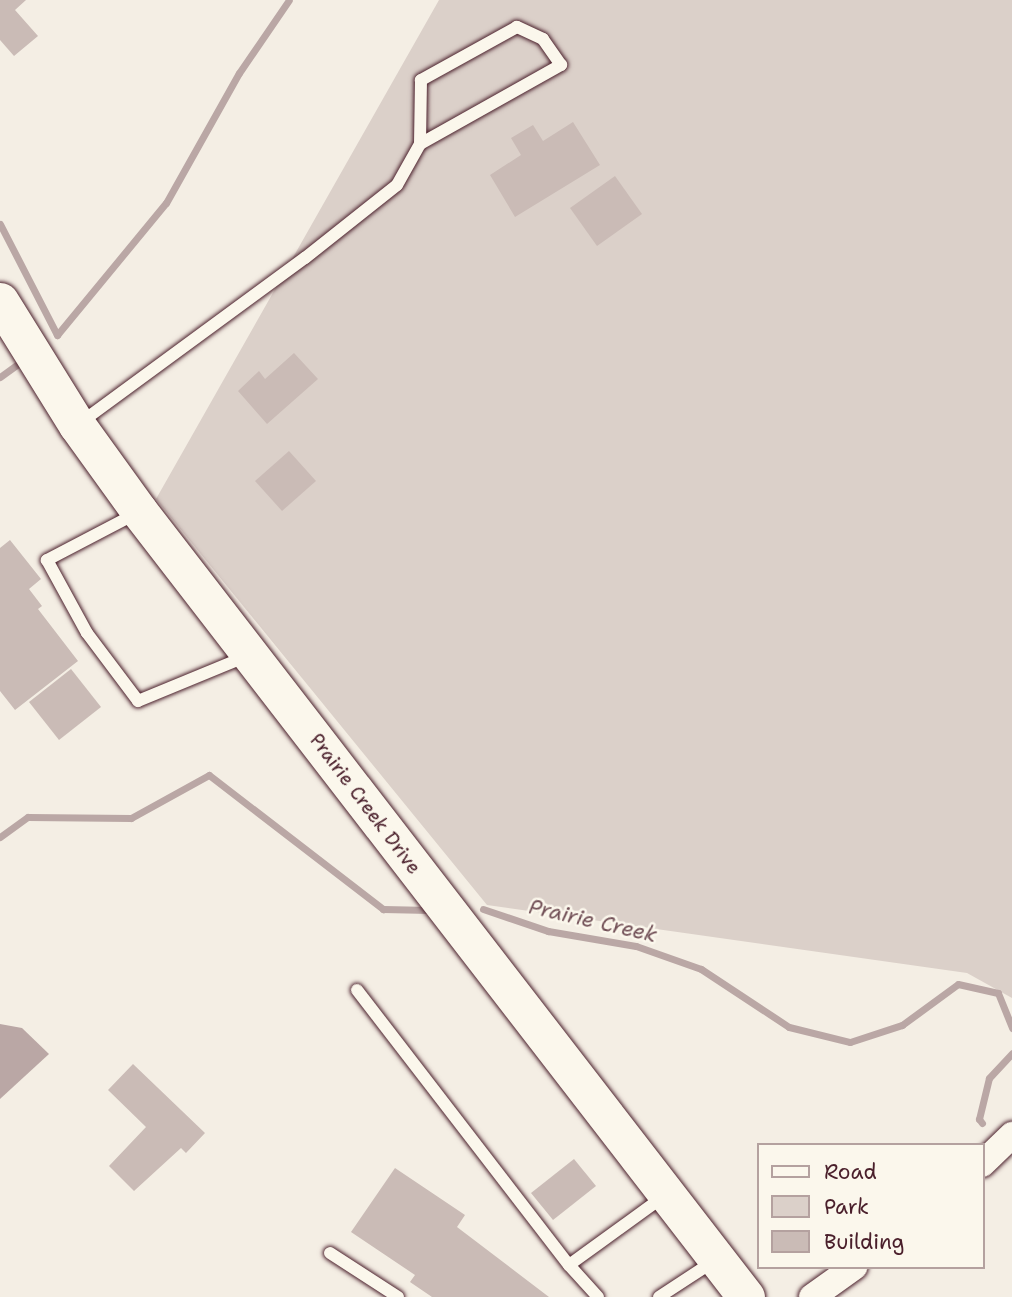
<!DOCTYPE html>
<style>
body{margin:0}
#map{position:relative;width:1012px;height:1297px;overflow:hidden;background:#f4eee4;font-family:"Shantell Sans",sans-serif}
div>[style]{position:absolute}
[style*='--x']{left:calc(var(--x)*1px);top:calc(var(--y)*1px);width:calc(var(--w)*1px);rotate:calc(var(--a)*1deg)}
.green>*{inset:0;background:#dbd0c9}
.water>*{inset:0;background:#baa7a5}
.stream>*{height:7px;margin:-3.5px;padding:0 3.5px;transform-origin:3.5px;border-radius:3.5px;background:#baa7a5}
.building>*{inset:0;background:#cabbb6}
.roads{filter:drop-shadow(0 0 2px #4a1f2b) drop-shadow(0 0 2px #4a1f2b)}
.service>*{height:12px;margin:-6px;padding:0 6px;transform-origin:6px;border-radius:6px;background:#fbf7ec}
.minor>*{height:26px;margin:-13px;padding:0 13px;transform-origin:13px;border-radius:13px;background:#fbf7ec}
.secondary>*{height:37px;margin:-18.5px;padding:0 18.5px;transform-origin:18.5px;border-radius:18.5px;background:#fbf7ec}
span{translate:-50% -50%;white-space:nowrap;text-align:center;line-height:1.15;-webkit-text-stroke:5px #fbf7ec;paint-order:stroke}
.street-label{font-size:19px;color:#4a1f2b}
.water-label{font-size:21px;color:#714f56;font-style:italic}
.legend{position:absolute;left:757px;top:1143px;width:228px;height:126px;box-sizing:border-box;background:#fbf7ec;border:2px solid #b4a19f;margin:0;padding:9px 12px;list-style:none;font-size:21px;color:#4a1f2b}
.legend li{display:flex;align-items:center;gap:14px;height:35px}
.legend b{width:35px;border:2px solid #b4a19f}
</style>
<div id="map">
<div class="green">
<i style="clip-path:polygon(439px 0,1012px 0,1012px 998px,967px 973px,487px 905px,156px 499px)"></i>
</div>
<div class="water">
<i style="clip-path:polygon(0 1024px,22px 1028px,49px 1054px,0 1099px)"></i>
</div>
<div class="stream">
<i style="--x:0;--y:224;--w:125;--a:62.8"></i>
<i style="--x:57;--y:335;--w:171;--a:-50.5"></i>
<i style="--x:166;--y:203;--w:149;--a:-60.7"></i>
<i style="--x:239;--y:73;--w:88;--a:-55.6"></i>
<i style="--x:0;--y:377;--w:27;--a:-36"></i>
<i style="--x:0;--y:837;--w:34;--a:-36"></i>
<i style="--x:28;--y:817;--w:103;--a:0.6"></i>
<i style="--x:131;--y:818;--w:89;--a:-28.9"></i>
<i style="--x:209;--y:775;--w:220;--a:37.6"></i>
<i style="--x:383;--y:909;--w:47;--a:1.2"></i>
<i style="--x:483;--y:909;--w:69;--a:18.7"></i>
<i style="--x:548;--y:931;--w:89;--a:9.7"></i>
<i style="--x:636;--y:946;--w:69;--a:19.5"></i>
<i style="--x:701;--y:969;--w:105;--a:33.4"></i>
<i style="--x:789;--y:1027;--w:63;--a:13.8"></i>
<i style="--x:850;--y:1042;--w:55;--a:-18.1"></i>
<i style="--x:902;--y:1025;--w:69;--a:-36.2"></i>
<i style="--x:958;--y:984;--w:41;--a:12.7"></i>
<i style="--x:998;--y:993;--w:38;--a:68"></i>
<i style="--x:982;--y:1123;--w:5;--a:-127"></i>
<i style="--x:979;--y:1119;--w:42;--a:-76.3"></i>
<i style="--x:989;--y:1078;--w:34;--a:-47"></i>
</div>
<div class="building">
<i style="clip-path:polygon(0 0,26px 0,15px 10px,38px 36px,14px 56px,0 40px)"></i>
<i style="clip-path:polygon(573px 122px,600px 165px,515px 217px,490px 175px,521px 155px,511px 138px,533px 125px,543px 141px)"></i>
<i style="clip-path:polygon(615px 176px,642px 214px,597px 246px,570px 208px)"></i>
<i style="clip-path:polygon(294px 353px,318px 379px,267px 424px,238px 391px,259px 371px,265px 379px)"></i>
<i style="clip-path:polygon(289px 451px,316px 481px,282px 511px,255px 481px)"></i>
<i style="clip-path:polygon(10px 540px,41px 579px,29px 589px,42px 606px,38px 609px,78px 661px,15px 710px,0 691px,0 548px)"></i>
<i style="clip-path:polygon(71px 669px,101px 707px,59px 740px,29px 702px)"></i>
<i style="clip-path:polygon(133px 1064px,205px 1133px,186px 1153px,181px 1148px,134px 1191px,109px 1166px,146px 1127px,108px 1090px)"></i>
<i style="clip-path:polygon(574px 1159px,596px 1186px,553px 1220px,531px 1193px)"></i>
<i style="clip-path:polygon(395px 1168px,465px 1215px,457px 1227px,549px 1297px,432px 1297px,410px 1282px,415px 1275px,351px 1232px)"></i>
</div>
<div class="roads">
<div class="service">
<i style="--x:80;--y:423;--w:279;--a:-36.3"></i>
<i style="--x:305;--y:258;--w:117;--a:-38.4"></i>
<i style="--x:397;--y:185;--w:47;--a:-60.7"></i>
<i style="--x:420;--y:144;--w:162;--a:-29.3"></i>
<i style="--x:561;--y:65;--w:32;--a:-125"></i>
<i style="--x:543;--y:39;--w:29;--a:-155"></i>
<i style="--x:517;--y:27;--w:110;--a:151.1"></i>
<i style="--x:421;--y:80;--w:64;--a:90.9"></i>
<i style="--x:137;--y:513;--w:102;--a:152.4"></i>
<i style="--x:47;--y:560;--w:83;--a:61.3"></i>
<i style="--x:87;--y:633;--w:85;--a:53.1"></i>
<i style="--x:138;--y:701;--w:118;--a:-22.4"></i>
<i style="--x:357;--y:990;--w:347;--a:52.4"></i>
<i style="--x:330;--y:1253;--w:81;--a:32.9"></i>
<i style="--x:598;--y:1297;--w:43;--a:-132.2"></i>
<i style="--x:569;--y:1265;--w:116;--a:-35.9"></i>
<i style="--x:659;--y:1297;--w:66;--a:-33.2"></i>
</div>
<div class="minor">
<i style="--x:982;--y:1164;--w:42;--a:-44"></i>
<i style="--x:812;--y:1297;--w:52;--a:-35.5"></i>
</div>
<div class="secondary">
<i style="--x:0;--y:301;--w:146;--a:58.2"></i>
<i style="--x:77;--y:425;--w:106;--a:54.2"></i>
<i style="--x:139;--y:511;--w:993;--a:52.32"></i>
</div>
</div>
<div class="street-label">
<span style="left:365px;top:804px;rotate:53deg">Prairie Creek Drive</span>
</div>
<div class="water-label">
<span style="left:593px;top:921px;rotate:13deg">Prairie Creek</span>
</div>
<ul class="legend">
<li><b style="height:9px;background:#fbf7ec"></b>Road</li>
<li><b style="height:19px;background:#dbd0c9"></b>Park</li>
<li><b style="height:19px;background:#cabbb6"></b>Building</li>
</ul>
</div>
